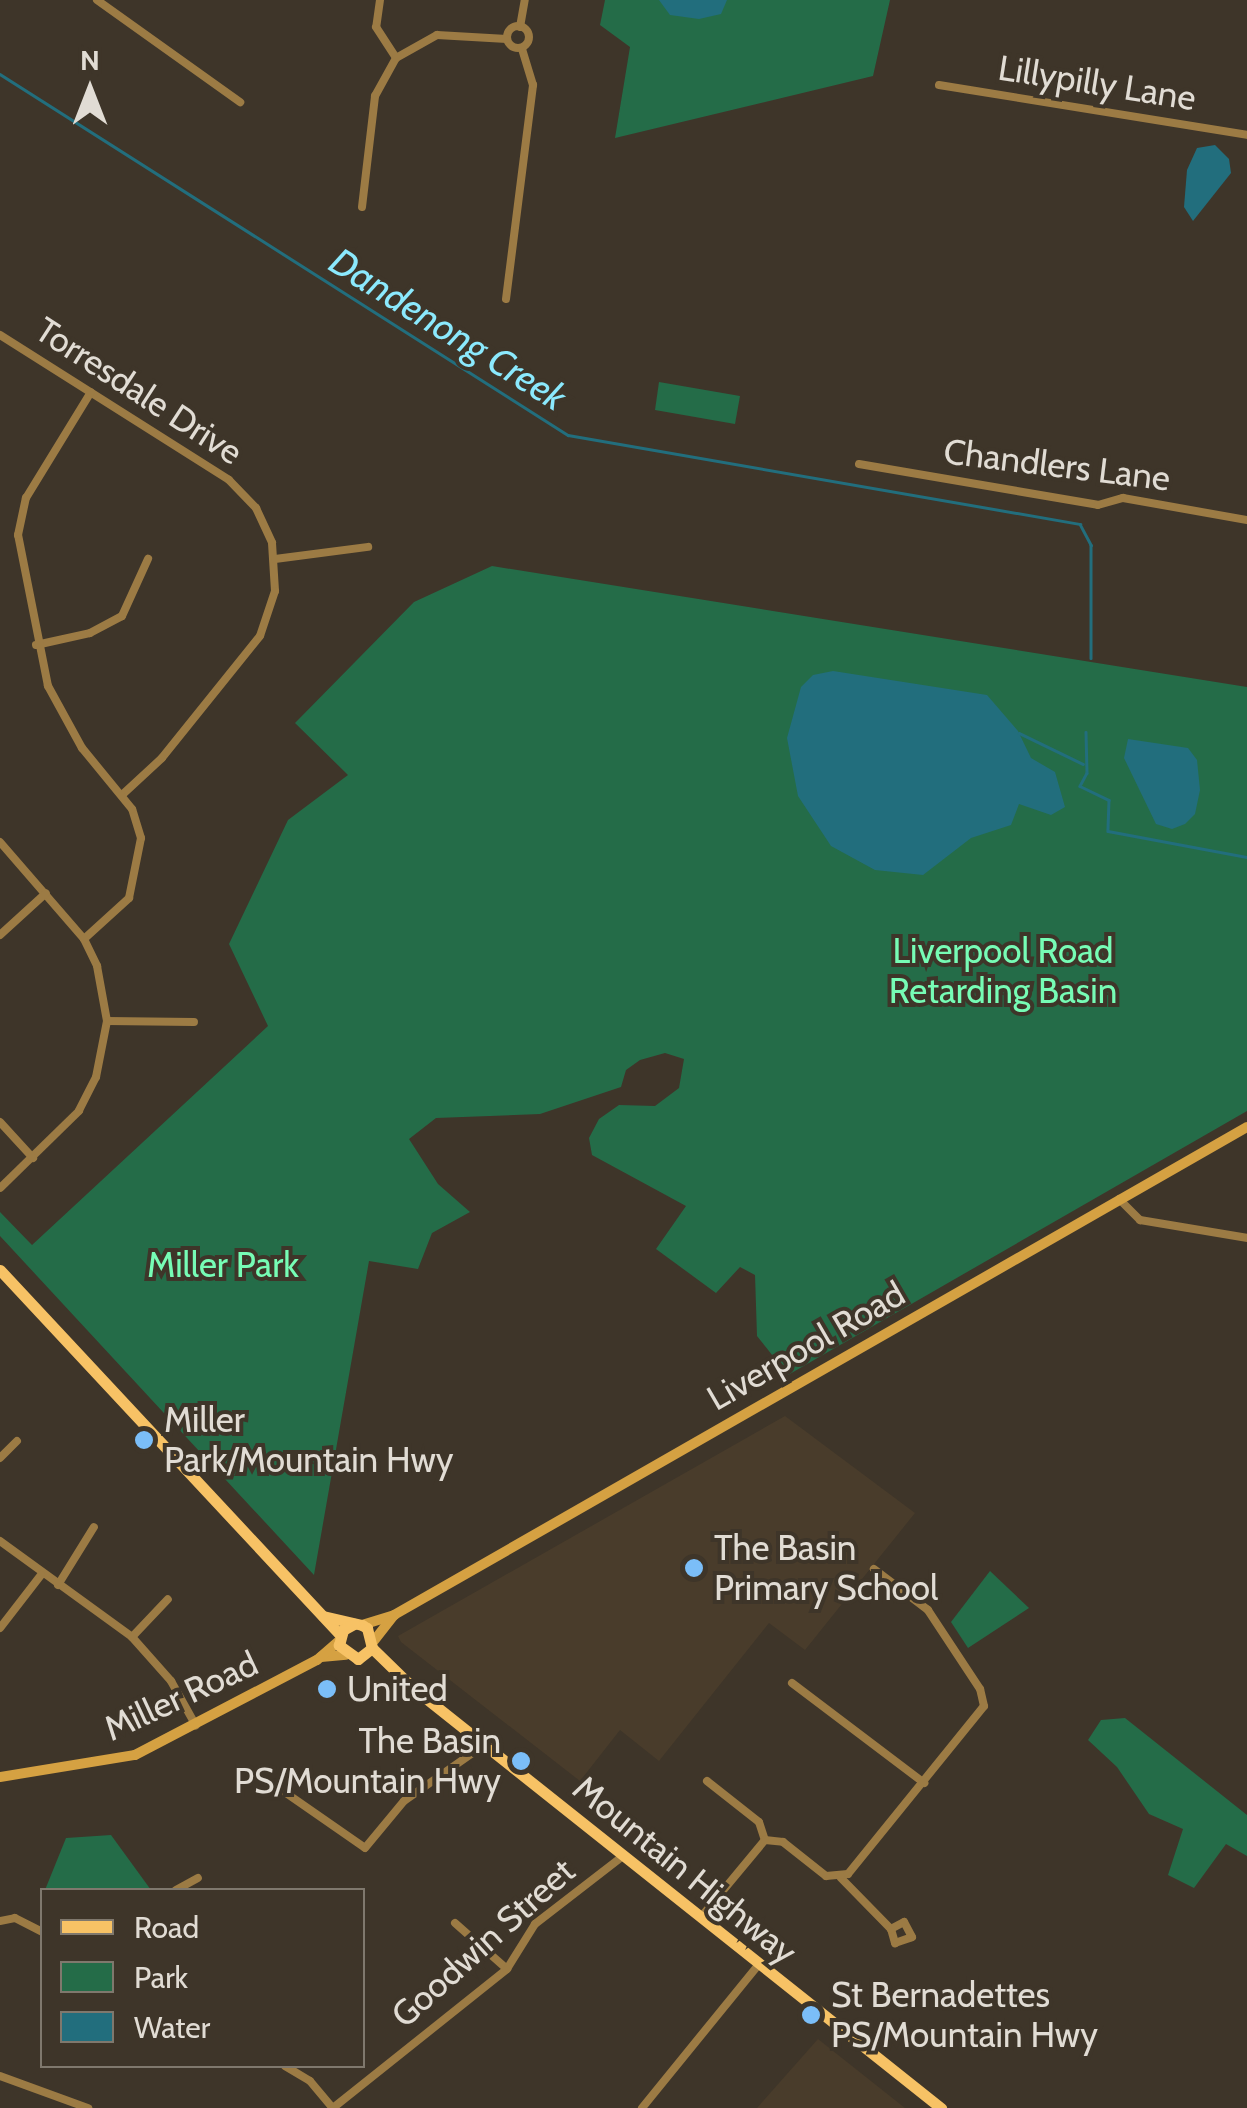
<!DOCTYPE html>
<style>
body{margin:0}
#map{position:relative;width:1247px;height:2108px;overflow:hidden;background:#3e3529;font-family:Cabin,sans-serif}
div>[style]{position:absolute}
[style*='--x']{left:calc(var(--x)*1px);top:calc(var(--y)*1px);width:calc(var(--w)*1px);rotate:calc(var(--a)*1deg)}
.built>*{inset:0;background:#493c2b}
.green>*{inset:0;background:#246c48}
.water>*{inset:0;background:#226e7d}
.stream>*{height:2.5px;margin:-1.25px;padding:0 1.25px;transform-origin:1.25px;border-radius:1.25px;background:#226e7d}
.street>*{height:8px;margin:-4px;padding:0 4px;transform-origin:4px;border-radius:4px;background:#9c7b44}
.street>.ring{margin:-4px;padding:0;box-sizing:content-box;background:none;border:8px solid #9c7b44;border-radius:50%}
.secondary>*{height:10px;margin:-5px;padding:0 5px;transform-origin:5px;border-radius:5px;background:#d5a142}
.primary>*{height:11px;margin:-5.5px;padding:0 5.5px;transform-origin:5.5px;border-radius:5.5px;background:#f7c265}
.dots>*{width:28px;height:28px;translate:-50% -50%;box-sizing:border-box;border:5px solid #3e3529;border-radius:50%}
span{translate:-50% -50%;white-space:nowrap;text-align:center;line-height:1.15;-webkit-text-stroke:8px #3e3529;paint-order:stroke}
.street-label{font-size:35px;color:#e1dcd4}
.park-label{font-size:35px;color:#76fcb5}
.poi-label{font-size:35px;color:#e1dcd4}
.left{translate:0 -50%;text-align:left}
.right{translate:-100% -50%;text-align:right}
.water-label{font-size:38px;color:#8be9fd;font-style:italic}
.legend{position:absolute;left:40px;top:1888px;width:325px;height:180px;box-sizing:border-box;background:#3e3529;border:2px solid #7f786d;margin:0;padding:12px 18px;list-style:none;font-size:30px;color:#e1dcd4}
.legend li{display:flex;align-items:center;gap:20px;height:50px}
.legend b{width:50px;border:2px solid #7f786d}
.north{position:absolute;left:40px;top:40px;width:100px;height:100px;-webkit-text-stroke:8px #3e3529;paint-order:stroke;rotate:0deg;font-size:28px;font-weight:700;line-height:40px;text-align:center;color:#e1dcd4}
.north::after{content:'';display:block;margin:auto;width:35px;height:45px;background:#e1dcd4;clip-path:polygon(50% 0,100% 100%,50% 72%,0 100%)}
</style>
<div id="map">
<div class="built">
<i style="clip-path:polygon(785px 1416px,915px 1513px,805px 1650px,769px 1623px,659px 1761px,620px 1730px,580px 1781px,401px 1642px,398px 1636px)"></i>
<i style="clip-path:polygon(818px 2039px,905px 2108px,757px 2108px)"></i>
</div>
<div class="green">
<i style="clip-path:polygon(605px 0,890px 0,873px 76px,615px 138px,630px 47px,600px 25px)"></i>
<i style="clip-path:polygon(659px 382px,740px 396px,735px 424px,655px 410px)"></i>
<i style="clip-path:polygon(492px 566px,1247px 687px,1247px 1111px,788px 1375px,757px 1336px,755px 1275px,740px 1267px,716px 1293px,656px 1249px,686px 1206px,592px 1155px,589px 1138px,599px 1119px,619px 1105px,655px 1106px,679px 1088px,684px 1059px,665px 1053px,640px 1060px,626px 1070px,621px 1087px,540px 1114px,436px 1118px,409px 1139px,438px 1184px,470px 1212px,432px 1233px,418px 1269px,369px 1261px,314px 1575px,0 1236px,0 1212px,32px 1245px,268px 1026px,229px 944px,288px 820px,348px 775px,295px 723px,414px 602px)"></i>
<i style="clip-path:polygon(990px 1571px,1029px 1608px,968px 1648px,951px 1622px)"></i>
<i style="clip-path:polygon(1125px 1718px,1247px 1815px,1247px 1856px,1226px 1844px,1194px 1888px,1168px 1875px,1183px 1829px,1149px 1814px,1117px 1767px,1088px 1740px,1101px 1720px)"></i>
<i style="clip-path:polygon(111px 1835px,151px 1890px,45px 1890px,66px 1838px)"></i>
</div>
<div class="water">
<i style="clip-path:polygon(659px 0,727px 0,721px 14px,699px 19px,670px 15px)"></i>
<i style="clip-path:polygon(1215px 145px,1229px 159px,1231px 173px,1193px 221px,1184px 207px,1187px 170px,1197px 148px)"></i>
<i style="clip-path:polygon(833px 671px,987px 695px,1018px 731px,1031px 758px,1055px 772px,1065px 807px,1051px 815px,1019px 804px,1011px 825px,971px 838px,923px 875px,875px 870px,831px 846px,798px 796px,787px 738px,801px 687px,813px 675px)"></i>
<i style="clip-path:polygon(1128px 739px,1188px 748px,1197px 760px,1200px 790px,1195px 814px,1185px 824px,1172px 829px,1156px 824px,1124px 758px)"></i>
</div>
<div class="stream">
<i style="--x:0;--y:74;--w:673;--a:32.44"></i>
<i style="--x:568;--y:435;--w:520;--a:9.86"></i>
<i style="--x:1080;--y:524;--w:24;--a:62"></i>
<i style="--x:1091;--y:545;--w:113;--a:90"></i>
<i style="--x:1086;--y:732;--w:41;--a:88.6"></i>
<i style="--x:1087;--y:773;--w:15;--a:118"></i>
<i style="--x:1080;--y:786;--w:32;--a:26"></i>
<i style="--x:1109;--y:800;--w:31;--a:92"></i>
<i style="--x:1108;--y:831;--w:141;--a:10.6"></i>
<i style="--x:1019;--y:733;--w:71;--a:25.8"></i>
</div>
<div class="street">
<i style="--x:97;--y:0;--w:176;--a:35.5"></i>
<i style="--x:380;--y:0;--w:27;--a:98"></i>
<i style="--x:376;--y:27;--w:37;--a:57"></i>
<i class="ring" style="left:507px;top:26px;width:14px;height:14px"></i>
<i style="--x:520;--y:27;--w:27;--a:-80"></i>
<i style="--x:939;--y:85;--w:312;--a:9.2"></i>
<i style="--x:362;--y:207;--w:112;--a:-83.3"></i>
<i style="--x:375;--y:96;--w:43;--a:-61.1"></i>
<i style="--x:396;--y:58;--w:47;--a:-29.3"></i>
<i style="--x:437;--y:35;--w:70;--a:3.3"></i>
<i style="--x:506;--y:299;--w:216;--a:-82.8"></i>
<i style="--x:533;--y:85;--w:39;--a:-107"></i>
<i style="--x:0;--y:335;--w:271;--a:32.3"></i>
<i style="--x:229;--y:480;--w:39;--a:46"></i>
<i style="--x:256;--y:508;--w:38;--a:65"></i>
<i style="--x:272;--y:543;--w:48;--a:86.4"></i>
<i style="--x:275;--y:591;--w:47;--a:108.4"></i>
<i style="--x:260;--y:636;--w:156;--a:128.8"></i>
<i style="--x:162;--y:758;--w:53;--a:137.3"></i>
<i style="--x:859;--y:464;--w:242;--a:9.7"></i>
<i style="--x:1098;--y:505;--w:26;--a:-16"></i>
<i style="--x:1123;--y:498;--w:126;--a:10.1"></i>
<i style="--x:275;--y:559;--w:94;--a:-7.4"></i>
<i style="--x:36;--y:645;--w:55;--a:-12.5"></i>
<i style="--x:90;--y:633;--w:36;--a:-28"></i>
<i style="--x:122;--y:616;--w:63;--a:-65.5"></i>
<i style="--x:0;--y:842;--w:128;--a:49.1"></i>
<i style="--x:84;--y:939;--w:30;--a:64"></i>
<i style="--x:97;--y:966;--w:56;--a:79.7"></i>
<i style="--x:107;--y:1021;--w:57;--a:101.1"></i>
<i style="--x:96;--y:1077;--w:38;--a:117"></i>
<i style="--x:79;--y:1111;--w:110;--a:135.7"></i>
<i style="--x:0;--y:935;--w:62;--a:-42.4"></i>
<i style="--x:84;--y:939;--w:61;--a:-42.3"></i>
<i style="--x:129;--y:898;--w:61;--a:-78.7"></i>
<i style="--x:141;--y:838;--w:30;--a:-107"></i>
<i style="--x:132;--y:809;--w:79;--a:-129.3"></i>
<i style="--x:82;--y:748;--w:71;--a:-118.7"></i>
<i style="--x:48;--y:686;--w:154;--a:-101.2"></i>
<i style="--x:18;--y:535;--w:38;--a:-78"></i>
<i style="--x:26;--y:498;--w:124;--a:-58.5"></i>
<i style="--x:107;--y:1021;--w:87;--a:0.7"></i>
<i style="--x:0;--y:1122;--w:49;--a:47.5"></i>
<i style="--x:1119;--y:1199;--w:30;--a:45"></i>
<i style="--x:1140;--y:1220;--w:109;--a:9.5"></i>
<i style="--x:0;--y:1458;--w:24;--a:-45"></i>
<i style="--x:0;--y:1541;--w:163;--a:36"></i>
<i style="--x:132;--y:1637;--w:59;--a:48.4"></i>
<i style="--x:171;--y:1681;--w:51;--a:60.9"></i>
<i style="--x:58;--y:1585;--w:68;--a:-58.2"></i>
<i style="--x:0;--y:1628;--w:67;--a:-52.3"></i>
<i style="--x:132;--y:1637;--w:52;--a:-46.5"></i>
<i style="--x:792;--y:1683;--w:166;--a:37.1"></i>
<i style="--x:707;--y:1781;--w:66;--a:38.3"></i>
<i style="--x:759;--y:1822;--w:19;--a:72"></i>
<i style="--x:286;--y:1793;--w:96;--a:34.8"></i>
<i style="--x:365;--y:1848;--w:61;--a:-50.3"></i>
<i style="--x:404;--y:1801;--w:98;--a:-35"></i>
<i style="--x:841;--y:1878;--w:71;--a:45.6"></i>
<i style="--x:891;--y:1929;--w:15;--a:74"></i>
<i style="--x:895;--y:1943;--w:18;--a:-19"></i>
<i style="--x:912;--y:1937;--w:17;--a:-118"></i>
<i style="--x:904;--y:1922;--w:15;--a:152"></i>
<i style="--x:176;--y:1890;--w:25;--a:-29"></i>
<i style="--x:701;--y:1917;--w:100;--a:-50.3"></i>
<i style="--x:765;--y:1840;--w:18;--a:6"></i>
<i style="--x:783;--y:1842;--w:55;--a:38.3"></i>
<i style="--x:826;--y:1876;--w:22;--a:-5"></i>
<i style="--x:848;--y:1874;--w:216;--a:-51"></i>
<i style="--x:984;--y:1706;--w:17;--a:-103"></i>
<i style="--x:980;--y:1689;--w:95;--a:-123.4"></i>
<i style="--x:928;--y:1610;--w:68;--a:-142.8"></i>
<i style="--x:0;--y:1921;--w:15;--a:-11"></i>
<i style="--x:15;--y:1918;--w:30;--a:27"></i>
<i style="--x:455;--y:1923;--w:69;--a:41.5"></i>
<i style="--x:285;--y:2066;--w:29;--a:31"></i>
<i style="--x:310;--y:2081;--w:35;--a:50"></i>
<i style="--x:0;--y:2076;--w:94;--a:20"></i>
<i style="--x:333;--y:2108;--w:223;--a:-38.6"></i>
<i style="--x:507;--y:1969;--w:53;--a:-58.1"></i>
<i style="--x:535;--y:1924;--w:111;--a:-37.7"></i>
<i style="--x:642;--y:2108;--w:186;--a:-50.9"></i>
</div>
<div class="secondary">
<i style="--x:362;--y:1625;--w:34;--a:-17"></i>
<i style="--x:394;--y:1615;--w:983;--a:-29.77"></i>
<i style="--x:373;--y:1642;--w:33;--a:-52"></i>
<i style="--x:321;--y:1657;--w:25;--a:-5"></i>
<i style="--x:0;--y:1777;--w:137;--a:-9.3"></i>
<i style="--x:135;--y:1755;--w:205;--a:-27.6"></i>
<i style="--x:317;--y:1660;--w:29;--a:-41"></i>
</div>
<div class="primary">
<i style="--x:0;--y:1270;--w:499;--a:47"></i>
<i style="--x:323;--y:1616;--w:40;--a:13"></i>
<i style="--x:362;--y:1625;--w:6;--a:31"></i>
<i style="--x:367;--y:1628;--w:21;--a:76"></i>
<i style="--x:372;--y:1648;--w:18;--a:142"></i>
<i style="--x:358;--y:1659;--w:24;--a:-144"></i>
<i style="--x:339;--y:1645;--w:16;--a:-75"></i>
<i style="--x:343;--y:1630;--w:13;--a:-29"></i>
<i style="--x:372;--y:1648;--w:57;--a:44.3"></i>
<i style="--x:413;--y:1688;--w:675;--a:38.5"></i>
</div>
<div class="dots">
<i style="left:144px;top:1440px;background:#7bbef8"></i>
<i style="left:694px;top:1568px;background:#7bbef8"></i>
<i style="left:327px;top:1689px;background:#7bbef8"></i>
<i style="left:521px;top:1761px;background:#7bbef8"></i>
<i style="left:811px;top:2015px;background:#7bbef8"></i>
</div>
<div class="street-label">
<span style="left:1097px;top:83px;rotate:9deg">Lillypilly Lane</span>
<span style="left:139px;top:391px;rotate:33deg">Torresdale Drive</span>
<span style="left:1057px;top:465px;rotate:7deg">Chandlers Lane</span>
<span style="left:806px;top:1346px;rotate:-30deg">Liverpool Road</span>
<span style="left:181px;top:1696px;rotate:-25deg">Miller Road</span>
<span style="left:685px;top:1870px;rotate:39deg">Mountain Highway</span>
<span style="left:483px;top:1943px;rotate:-42deg">Goodwin Street</span>
</div>
<div class="park-label">
<span style="left:1003px;top:971px">Liverpool Road<br>Retarding Basin</span>
<span style="left:223px;top:1265px">Miller Park</span>
</div>
<div class="poi-label">
<span class="left" style="left:164px;top:1440px">Miller<br>Park/Mountain Hwy</span>
<span class="left" style="left:714px;top:1568px">The Basin<br>Primary School</span>
<span class="left" style="left:347px;top:1689px">United</span>
<span class="right" style="left:501px;top:1761px">The Basin<br>PS/Mountain Hwy</span>
<span class="left" style="left:831px;top:2015px">St Bernadettes<br>PS/Mountain Hwy</span>
</div>
<div class="water-label">
<span style="left:448px;top:329px;rotate:32deg">Dandenong Creek</span>
</div>
<ul class="legend">
<li><b style="height:12px;background:#f7c265"></b>Road</li>
<li><b style="height:28px;background:#246c48"></b>Park</li>
<li><b style="height:28px;background:#226e7d"></b>Water</li>
</ul>
<div class="north">N</div>
</div>
